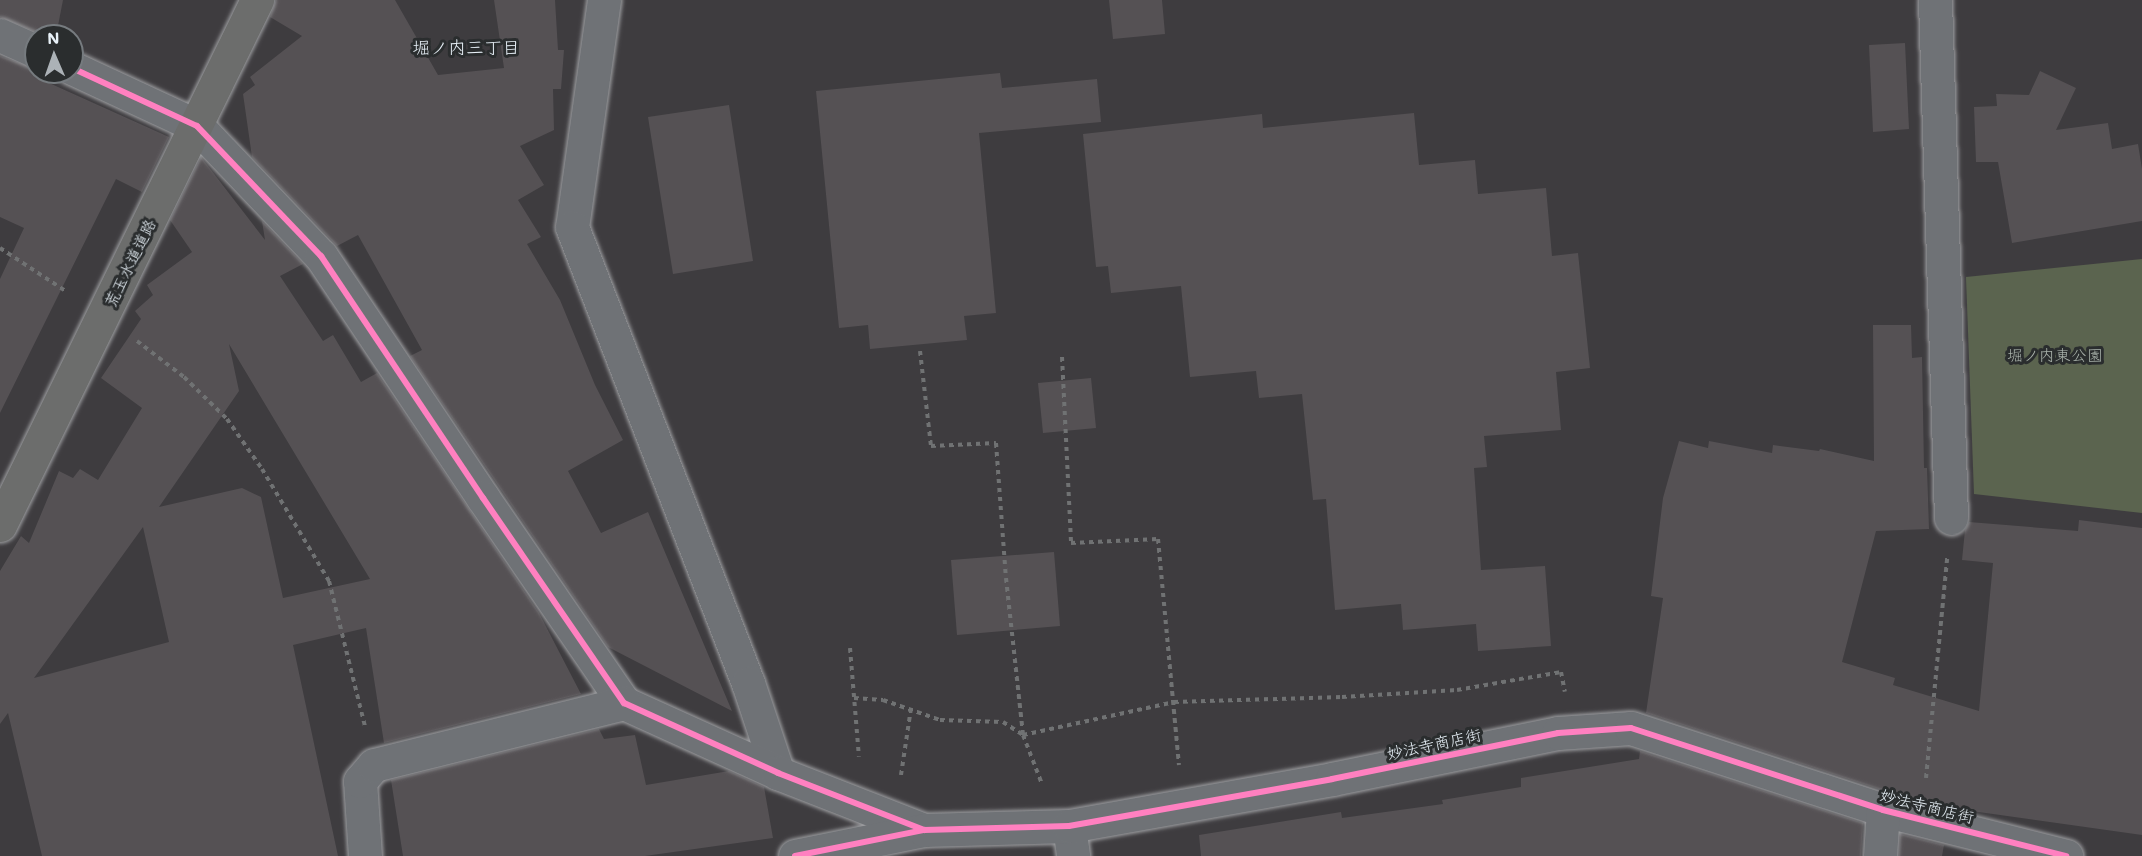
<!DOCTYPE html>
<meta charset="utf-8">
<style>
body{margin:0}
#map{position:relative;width:2142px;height:856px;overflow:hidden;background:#3e3c3f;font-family:Mali,"Klee One",sans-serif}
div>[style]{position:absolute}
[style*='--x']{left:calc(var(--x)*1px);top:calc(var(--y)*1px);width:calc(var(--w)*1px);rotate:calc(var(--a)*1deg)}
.green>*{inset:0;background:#5b644f}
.building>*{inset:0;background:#555154}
.path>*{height:4px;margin-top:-2px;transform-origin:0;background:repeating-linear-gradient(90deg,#707273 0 4.5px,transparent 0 9px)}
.roads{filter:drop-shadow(0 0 2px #9e9fa2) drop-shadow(0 0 2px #9e9fa2)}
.minor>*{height:33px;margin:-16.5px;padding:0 16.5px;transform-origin:16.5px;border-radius:16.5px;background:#6f7276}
.major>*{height:33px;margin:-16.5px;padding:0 16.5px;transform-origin:16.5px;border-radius:16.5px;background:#6c6d6c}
.cycleway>*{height:6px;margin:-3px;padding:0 3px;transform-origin:3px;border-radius:3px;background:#ff80c0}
span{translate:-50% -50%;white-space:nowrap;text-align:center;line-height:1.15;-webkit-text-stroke:6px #2a2d2e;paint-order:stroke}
.street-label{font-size:16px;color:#e8f1f8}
.park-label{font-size:16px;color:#abb4ad}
.neighbourhood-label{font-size:18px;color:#e8f1f8}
.north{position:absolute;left:24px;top:24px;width:60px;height:60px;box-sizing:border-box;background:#2a2d2e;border:2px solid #767b7f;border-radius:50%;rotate:358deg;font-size:16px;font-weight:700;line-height:24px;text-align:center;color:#e8f1f8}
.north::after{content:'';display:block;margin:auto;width:21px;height:27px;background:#acb2b7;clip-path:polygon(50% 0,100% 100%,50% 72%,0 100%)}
</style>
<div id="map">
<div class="green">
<i style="clip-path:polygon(2142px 259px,2142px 513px,1974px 494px,1966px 277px)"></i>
</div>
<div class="building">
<i style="clip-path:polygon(0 0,63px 0,56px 36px,46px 36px,0 17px)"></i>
<i style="clip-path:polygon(276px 0,395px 0,438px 75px,504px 68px,494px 0,555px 0,558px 50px,564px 50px,561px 89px,553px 89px,554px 130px,520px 146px,544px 185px,518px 200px,541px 237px,527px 244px,560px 300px,595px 385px,623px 440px,568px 471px,601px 533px,648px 512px,732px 711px,608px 647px,410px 356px,422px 350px,358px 235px,337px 246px,252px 157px,243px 94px,255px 85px,250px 77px,302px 36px,270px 17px)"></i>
<i style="clip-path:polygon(1109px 0,1162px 0,1165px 34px,1113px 39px)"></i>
<i style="clip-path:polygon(1905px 43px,1909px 129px,1873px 132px,1869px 45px)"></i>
<i style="clip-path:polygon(0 56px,36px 69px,36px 72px,49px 72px,47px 82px,169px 137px,142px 192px,116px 179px,0 413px,0 279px,24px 228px,0 217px)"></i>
<i style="clip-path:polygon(2040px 71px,2076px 88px,2056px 130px,2108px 123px,2112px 149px,2138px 144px,2142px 169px,2142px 221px,2012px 243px,1998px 162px,1976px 162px,1974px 107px,1997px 106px,1996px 94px,2029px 95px)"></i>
<i style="clip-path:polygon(1000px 73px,1002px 88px,1097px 79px,1101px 122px,979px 133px,996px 313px,964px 316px,967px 340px,870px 349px,868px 325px,839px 328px,816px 91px)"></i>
<i style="clip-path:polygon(729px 105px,753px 261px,673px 274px,648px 117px)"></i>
<i style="clip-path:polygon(1414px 113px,1419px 165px,1475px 160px,1478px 194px,1546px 188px,1552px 256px,1578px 253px,1590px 368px,1556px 372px,1561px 430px,1484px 436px,1487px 467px,1474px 468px,1481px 570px,1545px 566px,1551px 646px,1478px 651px,1476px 624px,1403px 630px,1401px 604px,1335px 610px,1326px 499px,1313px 500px,1302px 394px,1259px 398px,1256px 371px,1190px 377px,1181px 286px,1111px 293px,1108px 266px,1096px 267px,1083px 134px,1262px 114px,1263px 128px)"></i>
<i style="clip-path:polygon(evenodd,201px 157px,265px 240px,262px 221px,303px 264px,280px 276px,323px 341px,333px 335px,361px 382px,377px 373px,539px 613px,581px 694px,384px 743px,366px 628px,293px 645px,338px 856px,42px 856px,8px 713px,0 724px,0 571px,21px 536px,29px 543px,59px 471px,73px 478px,80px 469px,98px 480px,142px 408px,101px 378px,141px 319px,135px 311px,153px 295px,147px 285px,192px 252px,170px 220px,201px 157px,229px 344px,370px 579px,283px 598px,261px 497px,242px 488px,159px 507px,239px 391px,229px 344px,201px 157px,143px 527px,169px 642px,34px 678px,143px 527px)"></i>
<i style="clip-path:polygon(1873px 325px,1911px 325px,1912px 358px,1922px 357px,1924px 468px,1927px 468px,1929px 529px,1876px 531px,1842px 662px,1895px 678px,1893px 685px,1979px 711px,1993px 563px,1962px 560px,1965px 530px,1969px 522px,2078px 531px,2079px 520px,2142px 528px,2142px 835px,1950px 808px,1888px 792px,1646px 713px,1663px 598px,1651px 596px,1663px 498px,1679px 441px,1708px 448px,1709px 441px,1772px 453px,1773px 445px,1819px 451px,1820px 449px,1874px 461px)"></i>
<i style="clip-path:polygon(1091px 378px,1096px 428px,1043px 433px,1038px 383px)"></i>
<i style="clip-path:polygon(1054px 552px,1060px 626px,957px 635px,951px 560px)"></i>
<i style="clip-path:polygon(599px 729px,604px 739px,635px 735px,646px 785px,729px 771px,764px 787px,773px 838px,645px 856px,403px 856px,391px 780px)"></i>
<i style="clip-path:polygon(1640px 751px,1863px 823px,1861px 856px,1201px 856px,1199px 835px,1341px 812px,1342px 818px,1443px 804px,1442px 800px,1521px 787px,1521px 778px,1639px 759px)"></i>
<i style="clip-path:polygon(1900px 834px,1944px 845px,1942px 856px,1899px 856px)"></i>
</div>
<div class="path">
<i style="--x:0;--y:248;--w:80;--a:33.3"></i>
<i style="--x:137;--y:341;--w:59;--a:37.5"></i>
<i style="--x:184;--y:377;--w:60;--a:44.3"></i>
<i style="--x:227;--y:419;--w:61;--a:55"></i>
<i style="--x:262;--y:469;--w:131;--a:59.1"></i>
<i style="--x:329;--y:581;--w:149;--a:76.1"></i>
<i style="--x:920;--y:351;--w:96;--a:83.4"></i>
<i style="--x:931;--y:446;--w:65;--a:-2.6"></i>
<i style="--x:996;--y:443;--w:135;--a:85.8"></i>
<i style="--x:1006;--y:578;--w:158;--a:83.8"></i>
<i style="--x:1023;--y:735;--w:53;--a:68.8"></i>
<i style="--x:1062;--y:357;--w:186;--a:87.2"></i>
<i style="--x:1071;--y:543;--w:87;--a:-2.6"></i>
<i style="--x:1158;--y:539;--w:227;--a:84.7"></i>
<i style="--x:850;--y:648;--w:109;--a:85.3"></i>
<i style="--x:854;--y:698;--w:29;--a:4"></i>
<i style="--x:883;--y:700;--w:60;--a:19.3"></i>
<i style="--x:940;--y:720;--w:63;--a:1.8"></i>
<i style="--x:1003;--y:722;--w:24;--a:33"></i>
<i style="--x:1023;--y:735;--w:155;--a:-12.3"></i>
<i style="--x:1174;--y:702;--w:168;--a:-1.7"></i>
<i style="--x:1342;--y:697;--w:115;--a:-3.5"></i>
<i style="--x:1457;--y:690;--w:106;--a:-9.8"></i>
<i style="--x:1561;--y:672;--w:20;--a:79"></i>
<i style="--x:901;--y:775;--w:68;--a:-81.5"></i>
<i style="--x:1926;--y:778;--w:221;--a:-84.5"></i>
</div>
<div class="roads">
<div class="minor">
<i style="--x:604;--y:0;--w:229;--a:98"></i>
<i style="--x:572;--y:227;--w:489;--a:68.9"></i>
<i style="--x:748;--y:683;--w:95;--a:71.6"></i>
<i style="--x:1935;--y:0;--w:518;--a:88.23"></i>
<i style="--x:0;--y:35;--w:39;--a:24"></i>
<i style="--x:72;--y:68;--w:138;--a:24.9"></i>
<i style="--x:197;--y:126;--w:180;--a:46.4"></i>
<i style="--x:321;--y:256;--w:291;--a:56.2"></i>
<i style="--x:483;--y:498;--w:249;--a:55.5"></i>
<i style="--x:624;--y:703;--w:169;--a:24.4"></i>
<i style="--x:778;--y:773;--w:157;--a:21.3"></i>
<i style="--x:1069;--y:826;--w:30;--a:82"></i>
<i style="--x:365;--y:856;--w:75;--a:-93.8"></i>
<i style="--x:360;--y:781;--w:21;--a:-49"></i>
<i style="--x:374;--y:765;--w:258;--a:-13.9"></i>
<i style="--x:795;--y:856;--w:132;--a:-11.4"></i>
<i style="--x:924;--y:830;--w:145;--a:-1.6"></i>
<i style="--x:1069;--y:826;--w:267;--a:-10.1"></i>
<i style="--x:1332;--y:779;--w:231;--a:-11.5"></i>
<i style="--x:1558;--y:733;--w:73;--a:-3.9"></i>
<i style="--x:1631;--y:728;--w:265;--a:18"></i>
<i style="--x:1883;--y:810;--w:189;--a:14.1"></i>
<i style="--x:1880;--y:856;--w:46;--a:-86.3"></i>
</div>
<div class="major">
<i style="--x:0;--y:525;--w:585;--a:-63.92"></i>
</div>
</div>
<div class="cycleway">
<i style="--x:72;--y:68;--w:138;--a:24.9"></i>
<i style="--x:197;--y:126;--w:180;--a:46.4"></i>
<i style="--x:321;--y:256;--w:291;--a:56.2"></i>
<i style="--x:483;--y:498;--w:249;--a:55.5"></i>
<i style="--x:624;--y:703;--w:169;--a:24.4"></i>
<i style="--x:778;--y:773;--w:157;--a:21.3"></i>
<i style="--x:795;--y:856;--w:132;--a:-11.4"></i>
<i style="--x:924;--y:830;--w:145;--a:-1.6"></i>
<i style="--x:1069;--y:826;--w:267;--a:-10.1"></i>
<i style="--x:1332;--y:779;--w:231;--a:-11.5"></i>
<i style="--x:1558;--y:733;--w:73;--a:-3.9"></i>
<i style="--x:1631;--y:728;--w:265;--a:18"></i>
<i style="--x:1883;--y:810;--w:189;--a:14.1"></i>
</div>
<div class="street-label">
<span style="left:130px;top:263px;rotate:-64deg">荒玉水道道路</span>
<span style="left:1434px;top:744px;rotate:-12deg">妙法寺商店街</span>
<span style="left:1927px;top:806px;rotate:14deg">妙法寺商店街</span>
</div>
<div class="park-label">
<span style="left:2055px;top:355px">堀ノ内東公園</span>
</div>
<div class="neighbourhood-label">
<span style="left:466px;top:47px">堀ノ内三丁目</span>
</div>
<div class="north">N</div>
</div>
